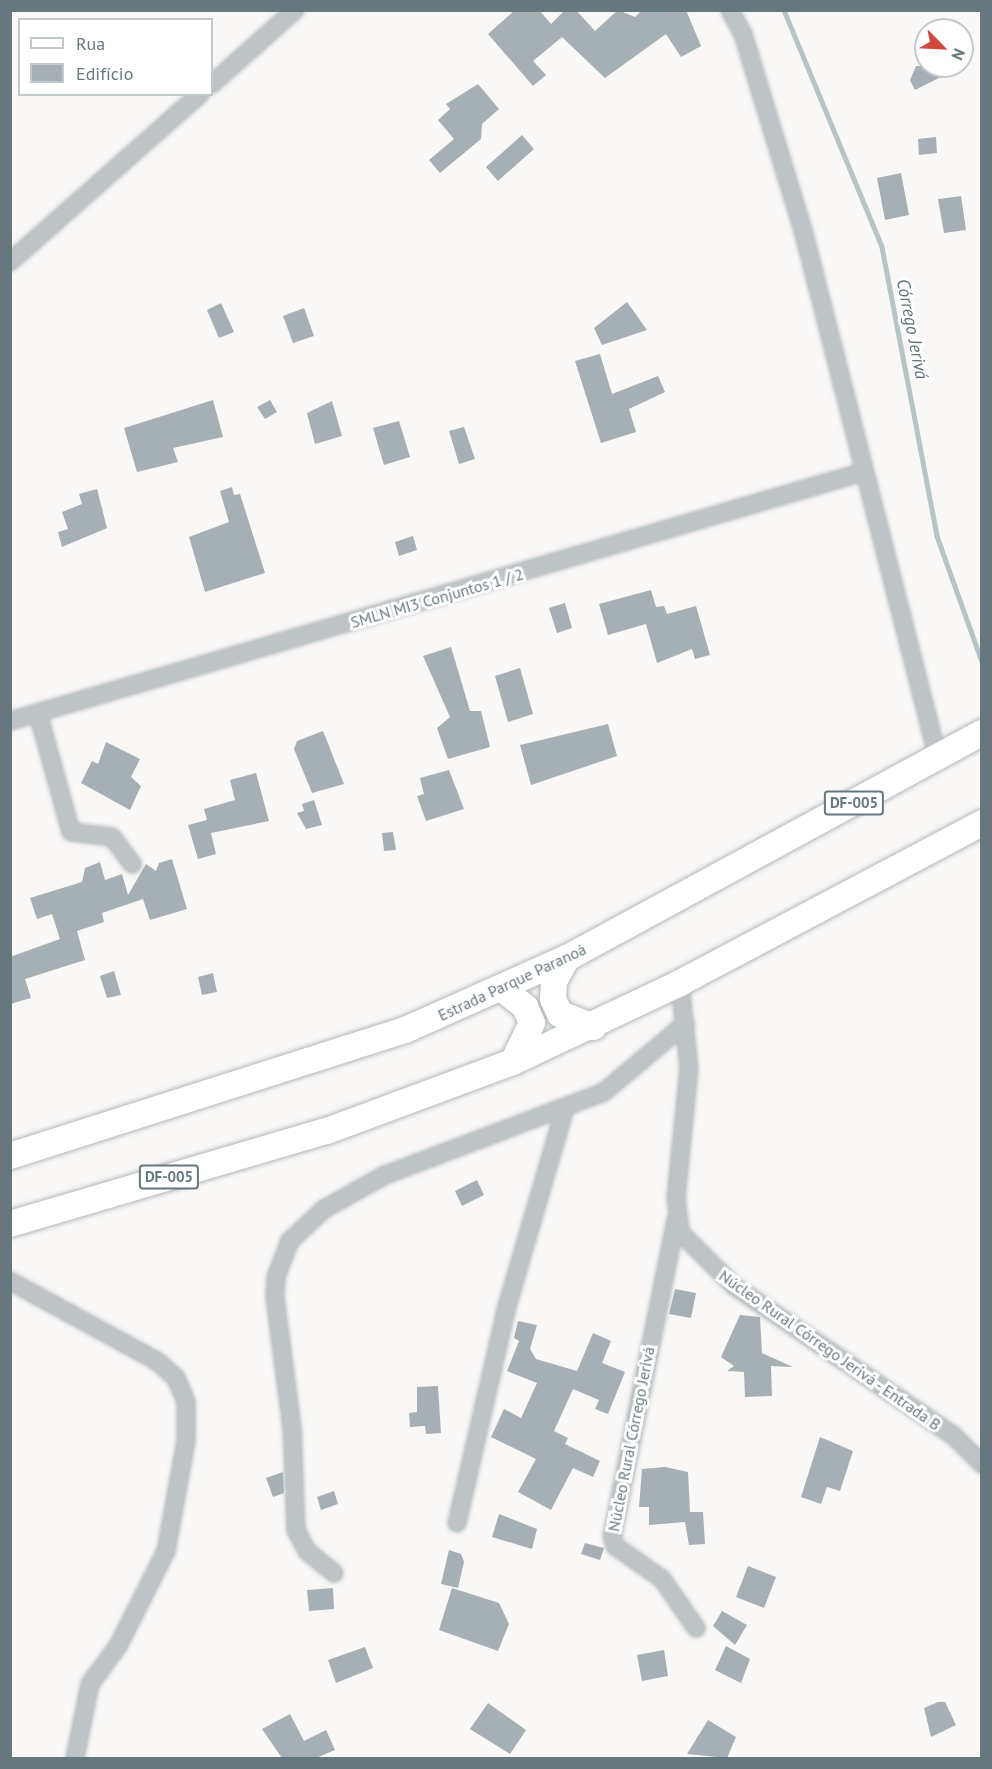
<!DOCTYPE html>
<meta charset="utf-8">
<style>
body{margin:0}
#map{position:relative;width:992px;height:1769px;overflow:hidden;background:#f9f8f7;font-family:"PT Sans",sans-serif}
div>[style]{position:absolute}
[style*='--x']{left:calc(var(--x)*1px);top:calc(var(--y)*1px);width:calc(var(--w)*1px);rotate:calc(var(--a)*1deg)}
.stream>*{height:4.5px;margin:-2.25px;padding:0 2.25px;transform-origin:2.25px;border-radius:2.25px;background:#b7c4c6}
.building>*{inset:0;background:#a6afb3}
.roads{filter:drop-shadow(0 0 2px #b2b8ba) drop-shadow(0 0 2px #b2b8ba)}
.minor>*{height:16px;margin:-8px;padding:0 8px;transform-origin:8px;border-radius:8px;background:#bec4c6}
.primary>*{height:26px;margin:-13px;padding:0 13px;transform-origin:13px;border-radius:13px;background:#fff}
span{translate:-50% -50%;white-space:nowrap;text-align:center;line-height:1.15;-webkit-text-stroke:6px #fff;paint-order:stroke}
.shield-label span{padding:2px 4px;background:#fff;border:2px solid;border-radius:4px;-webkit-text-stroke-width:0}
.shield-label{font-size:15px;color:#66787e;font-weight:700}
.street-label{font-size:16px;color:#66787e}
.water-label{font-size:18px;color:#617678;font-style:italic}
.frame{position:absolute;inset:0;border:12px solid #66787e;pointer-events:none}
.legend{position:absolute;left:18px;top:18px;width:195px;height:78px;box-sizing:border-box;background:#fff;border:2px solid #c2c9cb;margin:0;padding:8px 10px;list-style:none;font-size:18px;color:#66787e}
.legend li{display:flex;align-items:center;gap:12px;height:30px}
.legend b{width:30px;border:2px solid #c2c9cb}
.north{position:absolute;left:914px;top:18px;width:60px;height:60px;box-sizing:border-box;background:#fff;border:2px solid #c2c9cb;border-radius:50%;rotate:114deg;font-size:16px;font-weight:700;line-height:24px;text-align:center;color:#66787e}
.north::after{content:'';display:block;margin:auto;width:21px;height:27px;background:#d1483e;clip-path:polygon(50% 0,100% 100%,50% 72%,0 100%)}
</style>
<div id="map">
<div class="stream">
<i style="--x:784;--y:10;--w:256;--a:67.5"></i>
<i style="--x:882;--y:247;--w:294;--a:79.2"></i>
<i style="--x:937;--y:536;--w:134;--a:70.3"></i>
</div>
<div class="building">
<i style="clip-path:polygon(515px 10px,539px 10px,551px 24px,565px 10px,576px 10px,595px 31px,618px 10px,635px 17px,642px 10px,686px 10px,701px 46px,681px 57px,666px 34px,605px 78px,562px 37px,533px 61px,546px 75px,533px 86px,488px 34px)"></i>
<i style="clip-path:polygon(916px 66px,937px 66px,943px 76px,915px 90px,910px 80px)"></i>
<i style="clip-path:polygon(478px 84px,499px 109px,482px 124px,481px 139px,440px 173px,429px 160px,454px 139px,438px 120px,450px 109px,446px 104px)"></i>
<i style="clip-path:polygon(522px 135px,534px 149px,498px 181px,486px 167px)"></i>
<i style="clip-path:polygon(936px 137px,937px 153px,919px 155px,918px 139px)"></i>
<i style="clip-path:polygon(901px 173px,909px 215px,885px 220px,877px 178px)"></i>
<i style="clip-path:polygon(961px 196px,966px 230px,944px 233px,938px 199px)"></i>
<i style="clip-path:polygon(627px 302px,647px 330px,602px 345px,594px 328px)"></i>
<i style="clip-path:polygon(221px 303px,234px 332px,219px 338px,207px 310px)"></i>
<i style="clip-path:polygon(304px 308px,314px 336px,293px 343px,283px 316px)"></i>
<i style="clip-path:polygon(600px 354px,612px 394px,658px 376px,665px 392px,629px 409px,636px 432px,601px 443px,575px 361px)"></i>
<i style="clip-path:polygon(213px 400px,223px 437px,173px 448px,178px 462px,137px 472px,124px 428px)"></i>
<i style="clip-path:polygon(270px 400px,277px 412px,265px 419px,257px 407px)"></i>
<i style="clip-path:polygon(332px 401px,342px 436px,315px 444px,307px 413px)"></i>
<i style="clip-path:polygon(399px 421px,410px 457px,384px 465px,373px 428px)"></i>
<i style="clip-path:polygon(464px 427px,475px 459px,459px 464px,449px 431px)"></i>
<i style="clip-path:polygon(232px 487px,234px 495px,240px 494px,265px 573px,205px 592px,189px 537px,229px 522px,220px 491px)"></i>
<i style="clip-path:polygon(97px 489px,107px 528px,62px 547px,58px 532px,68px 529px,62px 512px,82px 504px,79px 494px)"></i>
<i style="clip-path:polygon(413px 536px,417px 550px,399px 556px,395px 542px)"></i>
<i style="clip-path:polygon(651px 590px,656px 607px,664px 606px,667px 614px,696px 606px,710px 655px,695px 659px,692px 649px,657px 663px,646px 624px,608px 635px,599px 604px)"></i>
<i style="clip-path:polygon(565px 603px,572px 628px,557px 633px,549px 608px)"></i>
<i style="clip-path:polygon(451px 647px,470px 711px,481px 711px,490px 747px,448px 759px,437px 728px,450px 717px,423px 656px)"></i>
<i style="clip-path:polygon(520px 668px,533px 714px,508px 722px,495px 676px)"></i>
<i style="clip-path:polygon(608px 724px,617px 756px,531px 785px,520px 745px)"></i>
<i style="clip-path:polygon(323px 731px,344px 784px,312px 793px,294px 749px,297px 741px)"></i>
<i style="clip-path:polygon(106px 742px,140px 759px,131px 777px,141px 786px,130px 810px,81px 783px,92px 761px,98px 764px)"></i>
<i style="clip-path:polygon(449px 770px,464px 809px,426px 821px,417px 796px,424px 794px,420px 778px)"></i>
<i style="clip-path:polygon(256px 773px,269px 821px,211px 833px,216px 854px,198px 859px,188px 825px,207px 820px,204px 809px,235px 800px,230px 780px)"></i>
<i style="clip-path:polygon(314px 800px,322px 825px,306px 829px,297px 813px,304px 811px,302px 804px)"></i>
<i style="clip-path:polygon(393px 832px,396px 850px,384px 851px,382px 833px)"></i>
<i style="clip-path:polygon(172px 859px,187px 909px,150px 920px,143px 899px,102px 913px,104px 922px,77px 931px,85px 960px,25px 979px,31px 998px,10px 1004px,10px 957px,60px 939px,52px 914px,37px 919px,30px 898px,82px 882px,85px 868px,100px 862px,105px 880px,122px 874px,128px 895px,146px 864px,156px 871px,159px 863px)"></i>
<i style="clip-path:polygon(114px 971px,121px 995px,107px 998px,100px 976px)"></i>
<i style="clip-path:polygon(213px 973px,217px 992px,202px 995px,198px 977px)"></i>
<i style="clip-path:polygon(477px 1180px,484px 1195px,462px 1206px,455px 1191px)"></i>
<i style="clip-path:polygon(675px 1289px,696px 1293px,691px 1318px,669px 1314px)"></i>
<i style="clip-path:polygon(740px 1315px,760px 1317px,762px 1353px,793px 1367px,771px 1366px,772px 1396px,745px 1397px,744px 1372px,727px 1371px,734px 1366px,721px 1357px)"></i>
<i style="clip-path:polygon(518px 1321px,537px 1325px,530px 1349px,536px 1359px,577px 1371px,593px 1333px,611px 1341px,602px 1363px,625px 1372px,608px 1414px,595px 1409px,599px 1400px,573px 1389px,554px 1431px,568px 1438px,565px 1444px,600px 1461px,593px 1477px,573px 1468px,551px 1510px,518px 1492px,536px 1459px,491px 1437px,504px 1409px,521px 1418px,537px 1383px,507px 1371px,519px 1341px,514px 1338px)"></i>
<i style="clip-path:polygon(438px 1386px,441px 1433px,426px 1434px,425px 1426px,410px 1427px,409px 1413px,417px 1412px,417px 1387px)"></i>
<i style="clip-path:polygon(820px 1437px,853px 1451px,840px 1491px,827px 1487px,821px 1504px,801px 1497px)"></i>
<i style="clip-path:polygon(665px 1467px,688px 1472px,690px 1512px,703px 1512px,705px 1544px,689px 1545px,685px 1522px,649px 1525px,649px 1507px,639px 1507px,642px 1469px)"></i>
<i style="clip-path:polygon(283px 1472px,284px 1493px,273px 1497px,266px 1478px)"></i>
<i style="clip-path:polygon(334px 1491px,338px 1504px,321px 1510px,317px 1497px)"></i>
<i style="clip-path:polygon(499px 1514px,537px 1529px,532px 1549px,492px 1537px)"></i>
<i style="clip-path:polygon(585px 1543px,604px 1548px,600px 1560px,581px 1554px)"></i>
<i style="clip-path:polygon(449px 1550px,461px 1554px,464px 1562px,458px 1588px,441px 1584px)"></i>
<i style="clip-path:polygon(748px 1566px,776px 1577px,764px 1608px,736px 1597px)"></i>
<i style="clip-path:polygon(333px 1588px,334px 1609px,309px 1611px,307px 1590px)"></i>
<i style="clip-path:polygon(452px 1588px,499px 1603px,509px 1624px,498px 1651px,439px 1630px)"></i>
<i style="clip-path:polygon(722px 1611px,747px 1625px,735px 1645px,713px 1626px)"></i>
<i style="clip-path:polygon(726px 1646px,750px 1659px,741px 1683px,715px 1670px)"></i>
<i style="clip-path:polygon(365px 1647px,373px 1668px,336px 1683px,328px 1660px)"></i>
<i style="clip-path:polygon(664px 1650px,668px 1676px,642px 1681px,637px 1655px)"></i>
<i style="clip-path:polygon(938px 1702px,945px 1702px,956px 1725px,931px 1737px,924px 1708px)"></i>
<i style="clip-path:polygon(488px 1703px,526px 1730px,510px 1754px,470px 1729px)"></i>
<i style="clip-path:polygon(290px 1714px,304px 1741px,326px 1730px,335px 1750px,316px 1758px,282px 1758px,262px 1729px)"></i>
<i style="clip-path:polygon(708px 1720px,736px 1737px,727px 1758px,687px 1754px)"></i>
</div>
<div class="roads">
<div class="minor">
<i style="--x:730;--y:10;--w:27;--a:62"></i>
<i style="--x:743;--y:34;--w:205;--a:73"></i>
<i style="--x:803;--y:230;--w:545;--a:75.66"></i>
<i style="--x:212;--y:84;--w:111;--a:-41.7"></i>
<i style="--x:10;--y:262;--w:254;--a:-41.5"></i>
<i style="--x:38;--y:713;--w:123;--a:74.5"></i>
<i style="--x:71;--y:832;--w:41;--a:7"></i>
<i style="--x:112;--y:837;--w:34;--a:53"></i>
<i style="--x:10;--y:721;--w:889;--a:-16.27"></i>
<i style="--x:680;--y:983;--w:85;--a:84"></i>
<i style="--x:689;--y:1068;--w:131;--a:95.7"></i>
<i style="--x:676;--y:1198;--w:34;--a:83"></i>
<i style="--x:680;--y:1232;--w:76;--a:45"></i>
<i style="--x:734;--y:1286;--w:266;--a:34.3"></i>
<i style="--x:954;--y:1436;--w:40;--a:45"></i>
<i style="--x:676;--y:1220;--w:322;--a:101.4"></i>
<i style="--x:612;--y:1536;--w:10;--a:73"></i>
<i style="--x:615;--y:1546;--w:57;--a:35.1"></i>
<i style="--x:662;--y:1579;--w:60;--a:55.2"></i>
<i style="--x:10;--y:1281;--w:167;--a:28.6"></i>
<i style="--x:157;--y:1361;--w:25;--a:42"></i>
<i style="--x:176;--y:1378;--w:26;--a:67"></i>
<i style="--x:186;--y:1402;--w:39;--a:90"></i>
<i style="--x:186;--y:1441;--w:112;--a:100.3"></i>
<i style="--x:166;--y:1551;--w:106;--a:116.8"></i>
<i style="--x:118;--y:1646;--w:47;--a:126.4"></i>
<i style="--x:90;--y:1684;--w:76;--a:101.5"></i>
<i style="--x:457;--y:1523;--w:219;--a:-77"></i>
<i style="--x:506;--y:1310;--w:206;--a:-73.7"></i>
<i style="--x:334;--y:1573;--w:35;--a:-141"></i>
<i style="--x:307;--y:1551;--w:24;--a:-118"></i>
<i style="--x:296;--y:1530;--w:102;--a:-92.2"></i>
<i style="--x:292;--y:1428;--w:132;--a:-97.4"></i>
<i style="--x:275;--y:1297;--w:20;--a:-87"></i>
<i style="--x:276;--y:1277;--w:39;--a:-69"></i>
<i style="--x:290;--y:1241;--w:47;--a:-43.3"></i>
<i style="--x:324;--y:1209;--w:68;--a:-29.2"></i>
<i style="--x:383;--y:1176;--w:236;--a:-20.8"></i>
<i style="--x:604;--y:1092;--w:106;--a:-40"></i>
</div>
<div class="primary">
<i style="--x:567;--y:958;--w:26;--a:119"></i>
<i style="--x:554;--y:981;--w:18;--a:93"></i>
<i style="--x:553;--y:999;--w:17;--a:65"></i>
<i style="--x:560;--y:1014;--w:36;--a:21"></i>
<i style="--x:501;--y:988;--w:31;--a:38"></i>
<i style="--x:525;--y:1007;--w:17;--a:66"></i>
<i style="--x:532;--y:1023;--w:43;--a:116"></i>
<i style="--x:10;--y:1156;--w:415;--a:-17.7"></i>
<i style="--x:405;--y:1030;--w:177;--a:-24"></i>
<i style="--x:567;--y:958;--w:472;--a:-28.5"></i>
<i style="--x:10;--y:1224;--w:330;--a:-16.4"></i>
<i style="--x:327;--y:1131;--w:198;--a:-20.4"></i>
<i style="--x:513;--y:1062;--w:185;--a:-25.3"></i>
<i style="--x:680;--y:983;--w:342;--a:-27.9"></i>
</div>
</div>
<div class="shield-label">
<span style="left:854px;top:803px">DF-005</span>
<span style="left:169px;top:1177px">DF-005</span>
</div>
<div class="street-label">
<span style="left:437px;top:598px;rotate:-16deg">SMLN MI3 Conjuntos 1 / 2</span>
<span style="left:512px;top:982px;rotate:-25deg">Estrada Parque Paranoá</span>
<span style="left:830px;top:1350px;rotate:35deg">Núcleo Rural Córrego Jerivá - Entrada B</span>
<span style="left:631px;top:1439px;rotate:-79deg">Núcleo Rural Córrego Jerivá</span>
</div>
<div class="water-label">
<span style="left:912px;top:329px;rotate:79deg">Córrego Jerivá</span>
</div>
<div class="frame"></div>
<ul class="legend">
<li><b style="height:8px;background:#fff"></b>Rua</li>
<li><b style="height:16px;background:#a6afb3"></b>Edifício</li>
</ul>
<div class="north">N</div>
</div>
